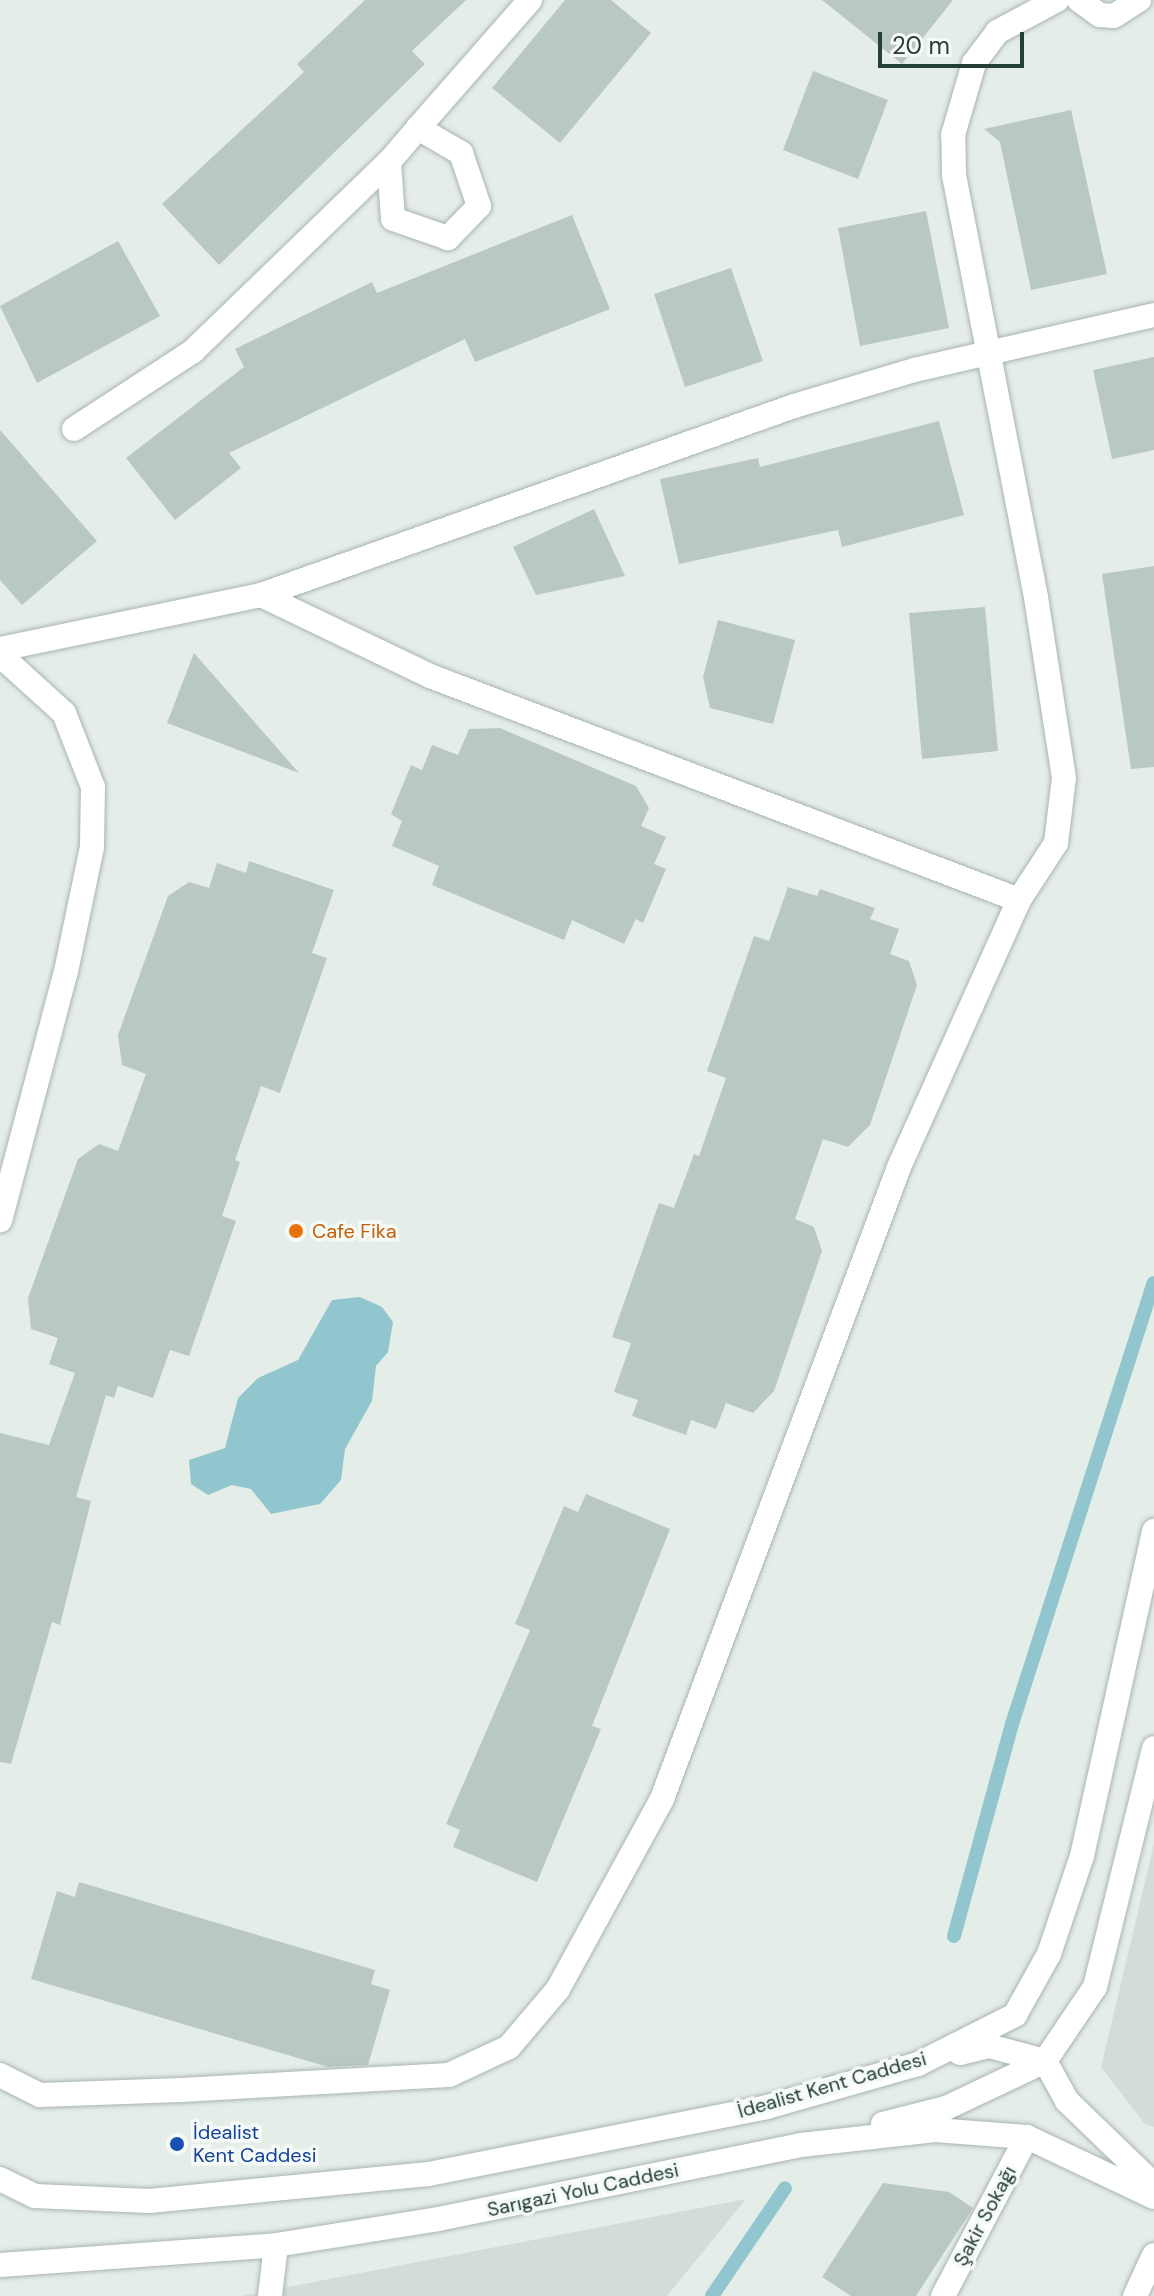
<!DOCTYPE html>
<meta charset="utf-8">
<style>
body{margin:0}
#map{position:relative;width:1154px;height:2296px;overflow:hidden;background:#e5ede9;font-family:"DM Sans",sans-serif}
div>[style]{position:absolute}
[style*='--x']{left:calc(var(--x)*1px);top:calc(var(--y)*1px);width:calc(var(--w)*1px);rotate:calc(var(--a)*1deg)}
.built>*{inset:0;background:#d3ddd8}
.water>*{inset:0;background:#91c6ce}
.stream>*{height:14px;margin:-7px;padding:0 7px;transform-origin:7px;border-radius:7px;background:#91c6ce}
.building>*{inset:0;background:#bac8c2}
.roads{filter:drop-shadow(0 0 2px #a8b5b0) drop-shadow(0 0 2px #a8b5b0)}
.minor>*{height:24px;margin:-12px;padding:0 12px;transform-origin:12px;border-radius:12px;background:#fff}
.dots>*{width:22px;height:22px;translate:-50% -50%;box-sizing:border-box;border:4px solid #f5faf7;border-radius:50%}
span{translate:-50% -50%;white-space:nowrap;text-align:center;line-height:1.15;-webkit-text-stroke:7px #f5faf7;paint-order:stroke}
.food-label{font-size:20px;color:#c56008}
.left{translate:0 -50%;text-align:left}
.street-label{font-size:20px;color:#253e37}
.transit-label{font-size:20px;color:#164399}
.scale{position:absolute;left:878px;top:32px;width:146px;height:36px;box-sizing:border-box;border:4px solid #253e37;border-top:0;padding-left:10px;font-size:24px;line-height:28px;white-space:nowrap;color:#253e37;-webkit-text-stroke:6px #f5faf7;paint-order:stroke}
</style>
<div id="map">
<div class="built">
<i style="clip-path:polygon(1154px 1844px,1154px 2127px,1144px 2123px,1101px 2067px)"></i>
<i style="clip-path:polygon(746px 2199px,667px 2296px,241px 2296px)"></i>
</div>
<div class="water">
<i style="clip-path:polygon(360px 1297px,382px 1307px,393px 1322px,388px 1352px,376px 1366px,372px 1401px,345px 1449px,341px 1480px,320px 1504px,271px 1514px,251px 1489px,232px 1485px,208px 1495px,191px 1484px,189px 1460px,225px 1448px,238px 1398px,258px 1378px,298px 1360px,332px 1300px)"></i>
</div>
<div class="stream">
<i style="--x:954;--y:1936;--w:220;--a:-74.7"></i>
<i style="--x:1012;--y:1724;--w:463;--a:-72.2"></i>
<i style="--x:712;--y:2296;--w:130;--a:-55.9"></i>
</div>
<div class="building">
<i style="clip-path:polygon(365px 0,466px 0,412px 51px,425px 64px,219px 265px,162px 204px,304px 72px,297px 64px)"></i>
<i style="clip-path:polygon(565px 0,611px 0,651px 33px,560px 143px,492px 88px)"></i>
<i style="clip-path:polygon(822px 0,953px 0,902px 64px)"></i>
<i style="clip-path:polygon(813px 71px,888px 100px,858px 179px,783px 150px)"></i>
<i style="clip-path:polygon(1071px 110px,1107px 274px,1031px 290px,1000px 142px,984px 129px)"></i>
<i style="clip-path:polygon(926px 211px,949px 328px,860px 346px,838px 228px)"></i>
<i style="clip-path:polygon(572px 215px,610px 309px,475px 362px,465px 339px,229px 453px,241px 468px,175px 520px,126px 458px,244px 367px,235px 349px,372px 282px,377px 293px)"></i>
<i style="clip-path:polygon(118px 241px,160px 316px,37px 383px,0 306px)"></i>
<i style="clip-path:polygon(731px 268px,763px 361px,685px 387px,654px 294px)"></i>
<i style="clip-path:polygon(1154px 357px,1154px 450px,1112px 459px,1093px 370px)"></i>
<i style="clip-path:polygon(939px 421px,964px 515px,842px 547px,838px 530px,679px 564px,660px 479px,758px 458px,760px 467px)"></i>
<i style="clip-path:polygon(0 430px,97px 541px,22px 605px,0 580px)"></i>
<i style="clip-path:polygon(594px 509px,625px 576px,536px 595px,513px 547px)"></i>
<i style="clip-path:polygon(1154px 566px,1154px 767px,1131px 769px,1102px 574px)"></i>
<i style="clip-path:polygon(985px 607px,998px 751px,922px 759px,909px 613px)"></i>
<i style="clip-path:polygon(718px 620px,795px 640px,773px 724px,710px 708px,703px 677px)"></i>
<i style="clip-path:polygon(194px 653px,299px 773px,167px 723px)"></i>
<i style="clip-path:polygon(500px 728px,636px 786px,649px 808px,641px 826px,666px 837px,654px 864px,666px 869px,643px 923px,636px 919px,624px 944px,572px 920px,564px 940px,432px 885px,439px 866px,392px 846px,402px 821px,391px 814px,411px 765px,422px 770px,432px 745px,458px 755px,469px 729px)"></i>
<i style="clip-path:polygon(249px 861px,334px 890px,312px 953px,327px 958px,280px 1093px,261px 1086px,235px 1160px,240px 1162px,222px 1216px,236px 1221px,189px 1356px,170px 1350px,153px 1398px,118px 1386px,114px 1398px,106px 1395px,76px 1497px,91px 1501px,60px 1625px,52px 1622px,11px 1764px,0 1762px,0 1433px,49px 1445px,75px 1373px,49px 1364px,58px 1338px,31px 1329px,28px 1298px,78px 1159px,99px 1144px,118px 1151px,146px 1074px,122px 1065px,118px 1035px,168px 896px,189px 882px,209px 888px,217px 863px,246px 873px)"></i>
<i style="clip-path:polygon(788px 887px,817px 896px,820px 889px,875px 908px,870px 919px,899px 929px,890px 954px,909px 961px,917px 985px,870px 1125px,848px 1147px,823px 1139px,795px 1219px,814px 1227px,822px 1251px,774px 1391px,753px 1413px,726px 1403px,716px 1429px,691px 1420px,686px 1435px,632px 1416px,638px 1400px,614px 1392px,631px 1343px,612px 1337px,659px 1203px,674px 1208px,694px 1154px,699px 1156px,726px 1078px,707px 1071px,754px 936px,769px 941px)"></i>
<i style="clip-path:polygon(586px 1494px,670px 1529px,592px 1726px,601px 1729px,537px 1882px,453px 1847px,460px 1830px,446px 1824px,530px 1630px,515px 1624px,564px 1506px,578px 1512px)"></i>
<i style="clip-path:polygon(79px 1882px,375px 1970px,371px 1984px,390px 1990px,368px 2065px,328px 2067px,31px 1979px,57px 1891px,75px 1897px)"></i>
<i style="clip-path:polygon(883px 2183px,949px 2192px,973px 2208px,916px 2296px,851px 2296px,822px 2277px)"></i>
</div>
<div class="roads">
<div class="minor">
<i style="--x:1079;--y:0;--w:26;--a:36"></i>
<i style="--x:1100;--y:15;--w:14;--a:4"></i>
<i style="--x:1114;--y:16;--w:30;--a:-33"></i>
<i style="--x:418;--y:128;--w:50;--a:30.2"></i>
<i style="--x:461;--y:153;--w:56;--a:71.2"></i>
<i style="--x:479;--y:206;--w:45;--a:134.1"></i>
<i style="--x:448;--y:238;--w:58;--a:-160.9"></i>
<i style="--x:393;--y:219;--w:57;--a:-94"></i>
<i style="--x:389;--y:162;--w:45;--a:-49.5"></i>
<i style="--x:418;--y:128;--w:170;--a:-48.8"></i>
<i style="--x:74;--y:429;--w:142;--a:-33.2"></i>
<i style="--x:193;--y:351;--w:272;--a:-44"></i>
<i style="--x:0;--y:649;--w:267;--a:-11.7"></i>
<i style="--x:261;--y:595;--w:566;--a:-19.52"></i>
<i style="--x:794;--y:406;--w:125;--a:-16.7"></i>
<i style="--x:914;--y:370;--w:246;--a:-12.9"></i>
<i style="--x:0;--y:655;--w:86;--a:42.2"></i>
<i style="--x:64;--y:713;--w:79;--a:68.6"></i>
<i style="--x:93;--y:787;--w:60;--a:91"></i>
<i style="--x:92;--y:847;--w:127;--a:101.8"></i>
<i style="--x:66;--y:971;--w:258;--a:104.8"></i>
<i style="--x:1019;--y:900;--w:68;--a:-57"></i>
<i style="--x:1056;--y:843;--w:65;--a:-83"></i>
<i style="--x:1064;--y:778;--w:183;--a:-98.8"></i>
<i style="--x:1036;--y:597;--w:431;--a:-101"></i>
<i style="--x:954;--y:174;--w:39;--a:-91"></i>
<i style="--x:953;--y:135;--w:75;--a:-73.7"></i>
<i style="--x:974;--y:63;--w:39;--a:-53"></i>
<i style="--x:997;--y:32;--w:68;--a:-28.1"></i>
<i style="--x:960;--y:2053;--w:30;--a:-14"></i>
<i style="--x:989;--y:2046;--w:58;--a:15"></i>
<i style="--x:1045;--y:2061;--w:46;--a:61.2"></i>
<i style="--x:1067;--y:2101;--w:121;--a:44"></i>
<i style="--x:0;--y:2075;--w:45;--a:26.6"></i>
<i style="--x:40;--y:2095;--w:141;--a:-2"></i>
<i style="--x:181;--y:2090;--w:268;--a:-3.2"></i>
<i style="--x:449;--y:2075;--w:66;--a:-25"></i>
<i style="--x:509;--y:2047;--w:76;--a:-49.8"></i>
<i style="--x:558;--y:1989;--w:217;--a:-61.3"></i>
<i style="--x:662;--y:1799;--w:675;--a:-69.44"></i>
<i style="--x:899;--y:1167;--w:293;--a:-65.8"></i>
<i style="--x:1019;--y:900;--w:630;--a:-159.18"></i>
<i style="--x:430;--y:676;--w:187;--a:-154.4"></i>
<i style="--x:883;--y:2124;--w:65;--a:-14.3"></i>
<i style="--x:946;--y:2108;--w:110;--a:-25.4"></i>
<i style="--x:1045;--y:2061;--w:89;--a:-56"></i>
<i style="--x:1095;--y:1987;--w:246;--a:-76.1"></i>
<i style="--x:0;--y:2179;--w:39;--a:26"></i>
<i style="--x:35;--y:2196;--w:114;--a:2.5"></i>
<i style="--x:149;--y:2201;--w:281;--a:-5.5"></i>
<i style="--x:429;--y:2174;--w:345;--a:-11.2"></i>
<i style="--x:767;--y:2107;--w:157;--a:-15.9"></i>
<i style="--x:918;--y:2064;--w:109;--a:-26.8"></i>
<i style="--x:1015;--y:2015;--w:70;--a:-60.9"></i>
<i style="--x:1049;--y:1954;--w:103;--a:-71.4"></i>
<i style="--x:1082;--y:1856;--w:333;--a:-77.5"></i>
<i style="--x:0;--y:2265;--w:277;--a:-4.1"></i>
<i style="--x:276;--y:2245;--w:164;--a:-9.1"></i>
<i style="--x:438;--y:2219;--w:370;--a:-11.5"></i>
<i style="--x:801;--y:2145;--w:135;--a:-6.4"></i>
<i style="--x:935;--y:2130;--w:92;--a:4.4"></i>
<i style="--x:1027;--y:2137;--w:140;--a:25.3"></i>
<i style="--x:270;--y:2296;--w:51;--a:-83.3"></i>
<i style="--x:943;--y:2296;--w:180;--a:-62.2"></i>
<i style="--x:1135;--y:2296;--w:45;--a:-65.1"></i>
</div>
</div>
<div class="dots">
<i style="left:296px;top:1231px;background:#e8710a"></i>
<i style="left:177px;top:2144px;background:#1a4fb4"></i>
</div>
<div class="food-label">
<span class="left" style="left:312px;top:1231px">Cafe Fika</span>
</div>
<div class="street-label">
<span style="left:832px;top:2085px;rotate:-16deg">İdealist Kent Caddesi</span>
<span style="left:583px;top:2190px;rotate:-12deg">Sarıgazi Yolu Caddesi</span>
<span style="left:985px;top:2216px;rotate:-62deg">Şakir Sokağı</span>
</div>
<div class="transit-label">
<span class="left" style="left:193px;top:2144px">İdealist<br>Kent Caddesi</span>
</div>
<div class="scale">20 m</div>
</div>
